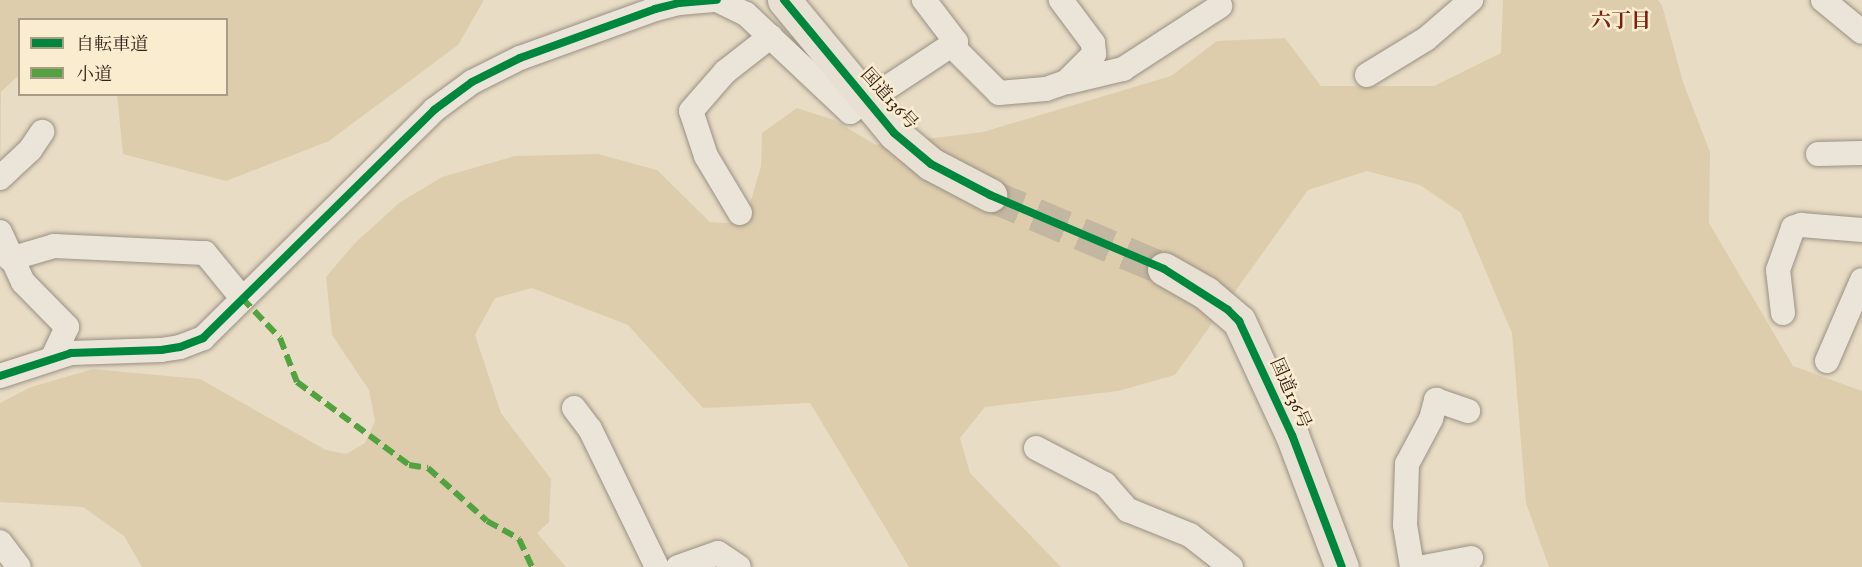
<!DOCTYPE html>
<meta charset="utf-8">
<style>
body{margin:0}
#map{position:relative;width:1862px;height:567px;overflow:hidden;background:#e8dcc4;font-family:"IM FELL English","Noto Serif JP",serif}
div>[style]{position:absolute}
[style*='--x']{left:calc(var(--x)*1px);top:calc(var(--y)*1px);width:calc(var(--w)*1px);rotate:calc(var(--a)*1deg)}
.green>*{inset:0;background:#decdad}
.trunk-tunnel>*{height:33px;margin-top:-16.5px;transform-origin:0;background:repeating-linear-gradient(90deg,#c4b7a2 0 33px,transparent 0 49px)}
.roads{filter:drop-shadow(0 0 2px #999083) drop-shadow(0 0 2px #999083)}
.minor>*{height:24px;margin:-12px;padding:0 12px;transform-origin:12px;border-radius:12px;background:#ebe5d9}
.trunk>*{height:33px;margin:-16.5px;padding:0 16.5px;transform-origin:16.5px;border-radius:16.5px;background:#e8e1d3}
.quiet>*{height:6px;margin-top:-3px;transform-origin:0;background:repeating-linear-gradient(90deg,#52a240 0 12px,transparent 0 18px)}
.cycleway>*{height:8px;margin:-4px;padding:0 4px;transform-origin:4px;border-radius:4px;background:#00873e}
span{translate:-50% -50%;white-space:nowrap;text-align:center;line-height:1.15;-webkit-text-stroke:5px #faeccf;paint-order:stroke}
.street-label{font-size:18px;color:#32221b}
.neighbourhood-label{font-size:20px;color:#7a1f14;font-weight:700}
.legend{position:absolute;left:18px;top:18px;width:210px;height:78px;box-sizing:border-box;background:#faeccf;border:2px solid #aa9b87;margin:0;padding:8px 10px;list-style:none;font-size:18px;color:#32221b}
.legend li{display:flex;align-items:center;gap:12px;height:30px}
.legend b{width:30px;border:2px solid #aa9b87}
</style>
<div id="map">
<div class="green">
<i style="clip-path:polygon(0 0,484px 0,458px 45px,329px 141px,226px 181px,123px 154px,117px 95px,226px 94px,226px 20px,20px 20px,19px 75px,1px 92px,0 205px)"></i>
<i style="clip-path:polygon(1503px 0,1658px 0,1662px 5px,1683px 82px,1710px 152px,1709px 223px,1793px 366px,1862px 391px,1862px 567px,1549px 567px,1526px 503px,1512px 333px,1461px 213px,1420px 185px,1367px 171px,1308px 190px,1175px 375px,1118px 391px,985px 407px,960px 438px,970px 473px,1061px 567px,909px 567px,810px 403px,703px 408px,628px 325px,532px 288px,495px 298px,475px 335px,501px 413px,551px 479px,549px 522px,537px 533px,566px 567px,142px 567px,124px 536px,83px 507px,0 502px,0 403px,31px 387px,93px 369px,200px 379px,326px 450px,346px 454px,365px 443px,375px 421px,369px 390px,332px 335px,326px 277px,355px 243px,399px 203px,442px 177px,515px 156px,598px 154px,657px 170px,710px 222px,744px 224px,761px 166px,762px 133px,797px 108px,834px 120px,876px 145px,983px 132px,1171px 76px,1217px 41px,1285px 38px,1321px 86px,1434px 86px,1501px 53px)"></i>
</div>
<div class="trunk-tunnel">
<i style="--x:990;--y:195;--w:189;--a:23"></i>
</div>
<div class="roads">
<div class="minor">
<i style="--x:717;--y:0;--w:32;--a:26"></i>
<i style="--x:746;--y:14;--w:143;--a:43.3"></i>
<i style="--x:850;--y:112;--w:127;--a:-33.4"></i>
<i style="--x:956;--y:42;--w:53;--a:-127.3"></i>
<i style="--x:1823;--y:0;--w:50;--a:39.4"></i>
<i style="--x:951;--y:45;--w:68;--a:45"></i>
<i style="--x:999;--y:93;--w:47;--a:-4.9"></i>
<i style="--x:1046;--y:89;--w:21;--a:-19"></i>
<i style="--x:1066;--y:82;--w:40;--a:-45"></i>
<i style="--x:1094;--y:54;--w:11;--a:-95"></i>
<i style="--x:1093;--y:43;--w:54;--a:-126.7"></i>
<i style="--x:1367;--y:75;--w:69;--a:-31.4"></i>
<i style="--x:1426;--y:39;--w:60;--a:-40.9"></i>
<i style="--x:1068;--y:82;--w:57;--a:-13.3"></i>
<i style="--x:1123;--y:69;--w:116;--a:-33"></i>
<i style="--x:1818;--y:154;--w:44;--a:-1.3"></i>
<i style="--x:0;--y:178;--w:41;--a:-43"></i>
<i style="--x:30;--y:150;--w:22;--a:-56"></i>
<i style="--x:740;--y:213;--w:66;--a:-120.8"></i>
<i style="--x:706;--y:156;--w:47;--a:-108.4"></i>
<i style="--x:691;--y:111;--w:52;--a:-48.9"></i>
<i style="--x:725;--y:72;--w:58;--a:-38"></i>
<i style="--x:0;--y:232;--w:55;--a:65.3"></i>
<i style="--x:23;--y:282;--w:63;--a:45.6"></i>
<i style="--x:67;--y:327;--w:33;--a:115"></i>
<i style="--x:10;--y:259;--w:46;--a:-16.5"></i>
<i style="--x:54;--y:246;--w:151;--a:2.7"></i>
<i style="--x:205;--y:253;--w:58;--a:50.6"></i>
<i style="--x:1783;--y:313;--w:43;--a:-96.6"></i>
<i style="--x:1778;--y:270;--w:45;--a:-70.3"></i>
<i style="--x:1793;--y:228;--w:9;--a:-21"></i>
<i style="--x:1801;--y:225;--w:61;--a:4.7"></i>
<i style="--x:1827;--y:361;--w:88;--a:-66.6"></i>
<i style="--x:0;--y:376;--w:75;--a:-17.9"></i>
<i style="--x:71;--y:353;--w:90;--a:-1.9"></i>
<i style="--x:161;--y:350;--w:19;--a:-9"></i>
<i style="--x:180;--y:347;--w:25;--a:-21"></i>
<i style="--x:203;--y:338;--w:325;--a:-44.6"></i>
<i style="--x:434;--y:110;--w:47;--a:-36.4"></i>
<i style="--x:472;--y:82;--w:54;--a:-26.6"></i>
<i style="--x:520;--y:58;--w:144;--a:-19.9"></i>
<i style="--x:655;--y:9;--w:25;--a:-14"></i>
<i style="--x:679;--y:3;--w:38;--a:-5"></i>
<i style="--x:574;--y:408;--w:26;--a:53"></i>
<i style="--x:590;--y:429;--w:153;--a:64.1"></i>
<i style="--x:1036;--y:448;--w:78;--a:27.6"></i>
<i style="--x:1105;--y:484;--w:35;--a:49"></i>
<i style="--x:1128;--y:510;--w:67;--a:22"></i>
<i style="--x:1190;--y:535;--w:52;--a:38"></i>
<i style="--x:0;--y:542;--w:31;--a:53"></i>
<i style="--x:678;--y:567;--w:42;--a:-19.3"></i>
<i style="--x:718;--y:553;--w:25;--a:34"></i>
<i style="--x:1412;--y:567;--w:43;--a:-99.5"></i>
<i style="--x:1405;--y:525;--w:61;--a:-88.1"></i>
<i style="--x:1407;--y:464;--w:51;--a:-61.9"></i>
<i style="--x:1431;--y:419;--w:20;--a:-75"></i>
<i style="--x:1436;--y:400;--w:34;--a:19"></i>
<i style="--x:1424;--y:567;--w:48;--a:-10.8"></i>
</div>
<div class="trunk">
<i style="--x:784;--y:0;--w:173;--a:50.4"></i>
<i style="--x:894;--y:133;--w:48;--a:40"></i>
<i style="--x:931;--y:164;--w:67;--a:27.7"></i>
<i style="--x:1164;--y:269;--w:48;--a:29.7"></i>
<i style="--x:1206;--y:293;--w:43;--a:40.3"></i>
<i style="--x:1239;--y:321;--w:126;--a:65.1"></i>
<i style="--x:1292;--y:435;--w:141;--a:69.3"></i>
</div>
</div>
<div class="quiet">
<i style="--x:242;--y:298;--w:55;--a:46.5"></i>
<i style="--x:280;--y:338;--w:47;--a:68.9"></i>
<i style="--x:297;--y:382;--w:139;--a:36.5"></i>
<i style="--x:409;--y:465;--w:19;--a:9"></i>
<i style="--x:428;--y:468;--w:79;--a:41.9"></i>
<i style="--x:487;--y:521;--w:37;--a:29"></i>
<i style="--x:519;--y:539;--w:31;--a:65"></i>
</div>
<div class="cycleway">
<i style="--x:784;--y:0;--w:173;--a:50.4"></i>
<i style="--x:894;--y:133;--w:48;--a:40"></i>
<i style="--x:931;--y:164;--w:67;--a:27.7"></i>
<i style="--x:990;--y:195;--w:189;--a:23"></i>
<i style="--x:1164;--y:269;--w:76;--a:32.6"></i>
<i style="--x:1228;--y:310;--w:16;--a:45"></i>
<i style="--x:1239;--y:321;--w:126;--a:65.1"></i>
<i style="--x:1292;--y:435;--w:141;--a:69.3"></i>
<i style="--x:0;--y:376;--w:75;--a:-17.9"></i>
<i style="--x:71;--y:353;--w:90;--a:-1.9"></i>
<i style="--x:161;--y:350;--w:19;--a:-9"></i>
<i style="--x:180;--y:347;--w:25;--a:-21"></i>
<i style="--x:203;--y:338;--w:325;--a:-44.6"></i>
<i style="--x:434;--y:110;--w:47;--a:-36.4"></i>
<i style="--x:472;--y:82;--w:54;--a:-26.6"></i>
<i style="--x:520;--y:58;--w:144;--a:-19.9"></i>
<i style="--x:655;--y:9;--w:25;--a:-14"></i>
<i style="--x:679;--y:3;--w:38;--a:-5"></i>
</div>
<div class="street-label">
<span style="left:888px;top:100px;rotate:48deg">国道136号</span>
<span style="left:1289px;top:394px;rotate:66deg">国道136号</span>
</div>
<div class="neighbourhood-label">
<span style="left:1621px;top:21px">六丁目</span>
</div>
<ul class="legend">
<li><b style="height:8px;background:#00873e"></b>自転車道</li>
<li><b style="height:8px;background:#52a240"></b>小道</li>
</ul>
</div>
